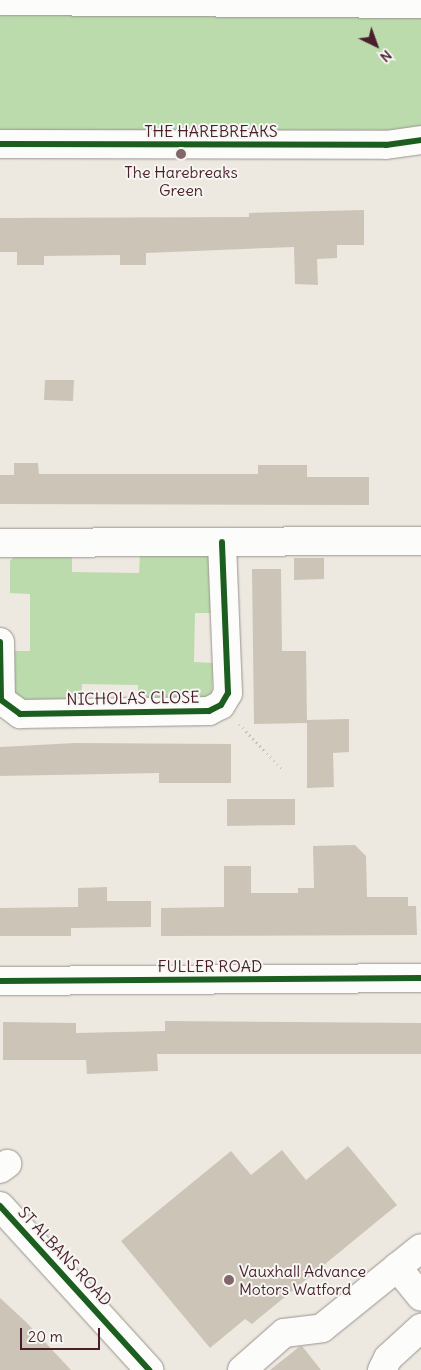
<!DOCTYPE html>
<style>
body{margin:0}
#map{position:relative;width:421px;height:1370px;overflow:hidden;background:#ede9e0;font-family:Delius,sans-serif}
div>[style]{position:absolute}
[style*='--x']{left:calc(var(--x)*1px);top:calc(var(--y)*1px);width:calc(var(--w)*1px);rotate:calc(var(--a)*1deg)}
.green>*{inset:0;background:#bbdbad}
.building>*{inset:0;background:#ccc4b7}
.path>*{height:3px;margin-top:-1.5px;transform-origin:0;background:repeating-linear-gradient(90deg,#c3bebe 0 1px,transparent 0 5px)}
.roads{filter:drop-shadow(0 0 1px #9a928f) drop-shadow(0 0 1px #9a928f)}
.minor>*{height:28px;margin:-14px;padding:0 14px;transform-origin:14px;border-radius:14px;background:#fcfcfa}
.major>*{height:28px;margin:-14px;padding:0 14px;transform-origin:14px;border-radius:14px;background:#fcfcfa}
.cycleway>*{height:6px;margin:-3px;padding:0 3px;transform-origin:3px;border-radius:3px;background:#1b5e20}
.dots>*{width:14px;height:14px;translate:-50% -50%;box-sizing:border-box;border:2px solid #f6f6f2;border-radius:50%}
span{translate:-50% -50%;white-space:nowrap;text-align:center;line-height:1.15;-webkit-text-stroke:4px #f6f6f2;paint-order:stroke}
.street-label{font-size:16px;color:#4a1f2b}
.poi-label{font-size:16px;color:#4a1f2b}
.left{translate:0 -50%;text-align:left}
.north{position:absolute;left:351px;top:20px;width:50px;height:50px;-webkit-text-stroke:4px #f6f6f2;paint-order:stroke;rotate:138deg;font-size:14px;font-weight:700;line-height:20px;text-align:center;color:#4a1f2b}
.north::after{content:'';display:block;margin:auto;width:18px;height:22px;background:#4a1f2b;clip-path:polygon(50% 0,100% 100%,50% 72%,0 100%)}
.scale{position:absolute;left:20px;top:1328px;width:80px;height:22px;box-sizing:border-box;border:2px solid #4a1f2b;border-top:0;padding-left:6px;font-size:15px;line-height:18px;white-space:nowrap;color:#4a1f2b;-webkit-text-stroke:4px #f6f6f2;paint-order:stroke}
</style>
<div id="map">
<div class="green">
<i style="clip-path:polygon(0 14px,416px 16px,421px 18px,421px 126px,403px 130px,0 133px)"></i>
<i style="clip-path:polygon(18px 553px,72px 554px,72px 572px,139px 573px,140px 555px,208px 556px,215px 564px,214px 613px,195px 613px,194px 662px,213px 663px,212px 696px,204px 705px,138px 704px,138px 685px,82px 684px,81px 704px,20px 703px,10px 693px,10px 651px,30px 651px,30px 594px,10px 593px,10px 561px)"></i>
</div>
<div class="building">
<i style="clip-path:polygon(364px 210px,364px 245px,337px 245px,337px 258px,317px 259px,318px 285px,295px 284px,294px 247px,146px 253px,146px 265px,120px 265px,120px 255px,44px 256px,44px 265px,17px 265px,17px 252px,0 252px,0 218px,249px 217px,249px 213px)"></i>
<i style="clip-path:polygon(45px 380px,74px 380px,73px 401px,44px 400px)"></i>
<i style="clip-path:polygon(14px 463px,38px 463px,39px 474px,258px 474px,258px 465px,307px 465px,307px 477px,369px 477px,369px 505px,0 504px,0 475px,14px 475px)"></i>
<i style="clip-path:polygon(294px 558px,324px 558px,324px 579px,294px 580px)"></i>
<i style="clip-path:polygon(252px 569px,281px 569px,282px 651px,306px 651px,307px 720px,349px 719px,349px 752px,333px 753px,334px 787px,307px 788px,307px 723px,254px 724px)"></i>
<i style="clip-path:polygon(75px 743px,231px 744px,231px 783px,159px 783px,159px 773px,0 776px,0 747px)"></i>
<i style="clip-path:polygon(227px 799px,295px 799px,295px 825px,227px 826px)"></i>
<i style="clip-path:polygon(355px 845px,366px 856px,367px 897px,408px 897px,408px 906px,416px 906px,417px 935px,161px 936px,161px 908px,224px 907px,224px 866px,251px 866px,251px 893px,298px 893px,298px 888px,314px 888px,313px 846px)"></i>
<i style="clip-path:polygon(107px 887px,107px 901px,151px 901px,151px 927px,71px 928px,71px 936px,0 936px,0 908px,78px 907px,78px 888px)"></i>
<i style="clip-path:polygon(165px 1021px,421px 1023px,421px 1054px,157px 1054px,158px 1071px,87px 1074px,86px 1060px,3px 1060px,3px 1022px,76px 1023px,76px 1033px,165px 1031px)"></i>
<i style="clip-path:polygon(348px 1146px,397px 1205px,252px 1324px,245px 1319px,210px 1348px,121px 1241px,231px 1151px,251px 1175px,282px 1150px,306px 1180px)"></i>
<i style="clip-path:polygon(0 1298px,26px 1322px,71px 1370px,0 1370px)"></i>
<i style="clip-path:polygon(302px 1346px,321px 1370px,270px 1370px,299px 1347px)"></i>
</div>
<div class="path">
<i style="--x:239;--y:724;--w:62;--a:46.3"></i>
</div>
<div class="roads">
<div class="minor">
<i style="--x:0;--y:1;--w:421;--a:0.4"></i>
<i style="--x:0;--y:144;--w:386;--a:0.1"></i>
<i style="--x:386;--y:145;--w:35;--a:-8"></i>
<i style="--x:0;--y:543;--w:421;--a:-0.3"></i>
<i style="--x:0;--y:642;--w:58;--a:89"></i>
<i style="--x:1;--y:700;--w:24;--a:36"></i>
<i style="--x:20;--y:714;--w:189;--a:-0.9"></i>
<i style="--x:209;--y:711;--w:13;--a:-27"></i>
<i style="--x:221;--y:705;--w:14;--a:-60"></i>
<i style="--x:228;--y:693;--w:151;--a:-92.3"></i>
<i style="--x:0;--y:981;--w:421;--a:-0.4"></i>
<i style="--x:0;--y:1169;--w:9;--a:-36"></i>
<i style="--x:397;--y:1267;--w:38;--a:51"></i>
<i style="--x:242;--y:1370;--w:56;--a:-41.4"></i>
<i style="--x:284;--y:1333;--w:38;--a:-7"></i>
<i style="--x:322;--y:1328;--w:127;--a:-38.9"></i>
<i style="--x:382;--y:1370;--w:13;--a:-63"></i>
<i style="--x:388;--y:1358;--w:45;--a:-42.3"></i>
</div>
<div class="major">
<i style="--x:0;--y:1206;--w:222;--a:47.7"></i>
</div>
</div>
<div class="cycleway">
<i style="--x:0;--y:144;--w:386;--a:0.1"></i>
<i style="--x:386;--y:145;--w:35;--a:-8"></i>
<i style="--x:0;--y:642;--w:58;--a:89"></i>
<i style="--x:1;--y:700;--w:24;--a:36"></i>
<i style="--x:20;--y:714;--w:189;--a:-0.9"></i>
<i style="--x:209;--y:711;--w:13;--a:-27"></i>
<i style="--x:221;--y:705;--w:14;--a:-60"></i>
<i style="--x:228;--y:693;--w:151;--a:-92.3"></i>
<i style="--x:0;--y:981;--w:421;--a:-0.4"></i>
<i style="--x:0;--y:1206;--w:222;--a:47.7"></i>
</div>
<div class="dots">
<i style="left:181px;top:154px;background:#83666a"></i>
<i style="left:229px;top:1280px;background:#83666a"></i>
</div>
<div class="street-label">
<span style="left:211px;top:131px">THE HAREBREAKS</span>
<span style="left:133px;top:698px;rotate:-1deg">NICHOLAS CLOSE</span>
<span style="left:210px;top:966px">FULLER ROAD</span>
<span style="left:65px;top:1256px;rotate:47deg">ST ALBANS ROAD</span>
</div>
<div class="poi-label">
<span style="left:181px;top:181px">The Harebreaks<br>Green</span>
<span class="left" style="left:239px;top:1280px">Vauxhall Advance<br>Motors Watford</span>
</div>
<div class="north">N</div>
<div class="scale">20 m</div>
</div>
